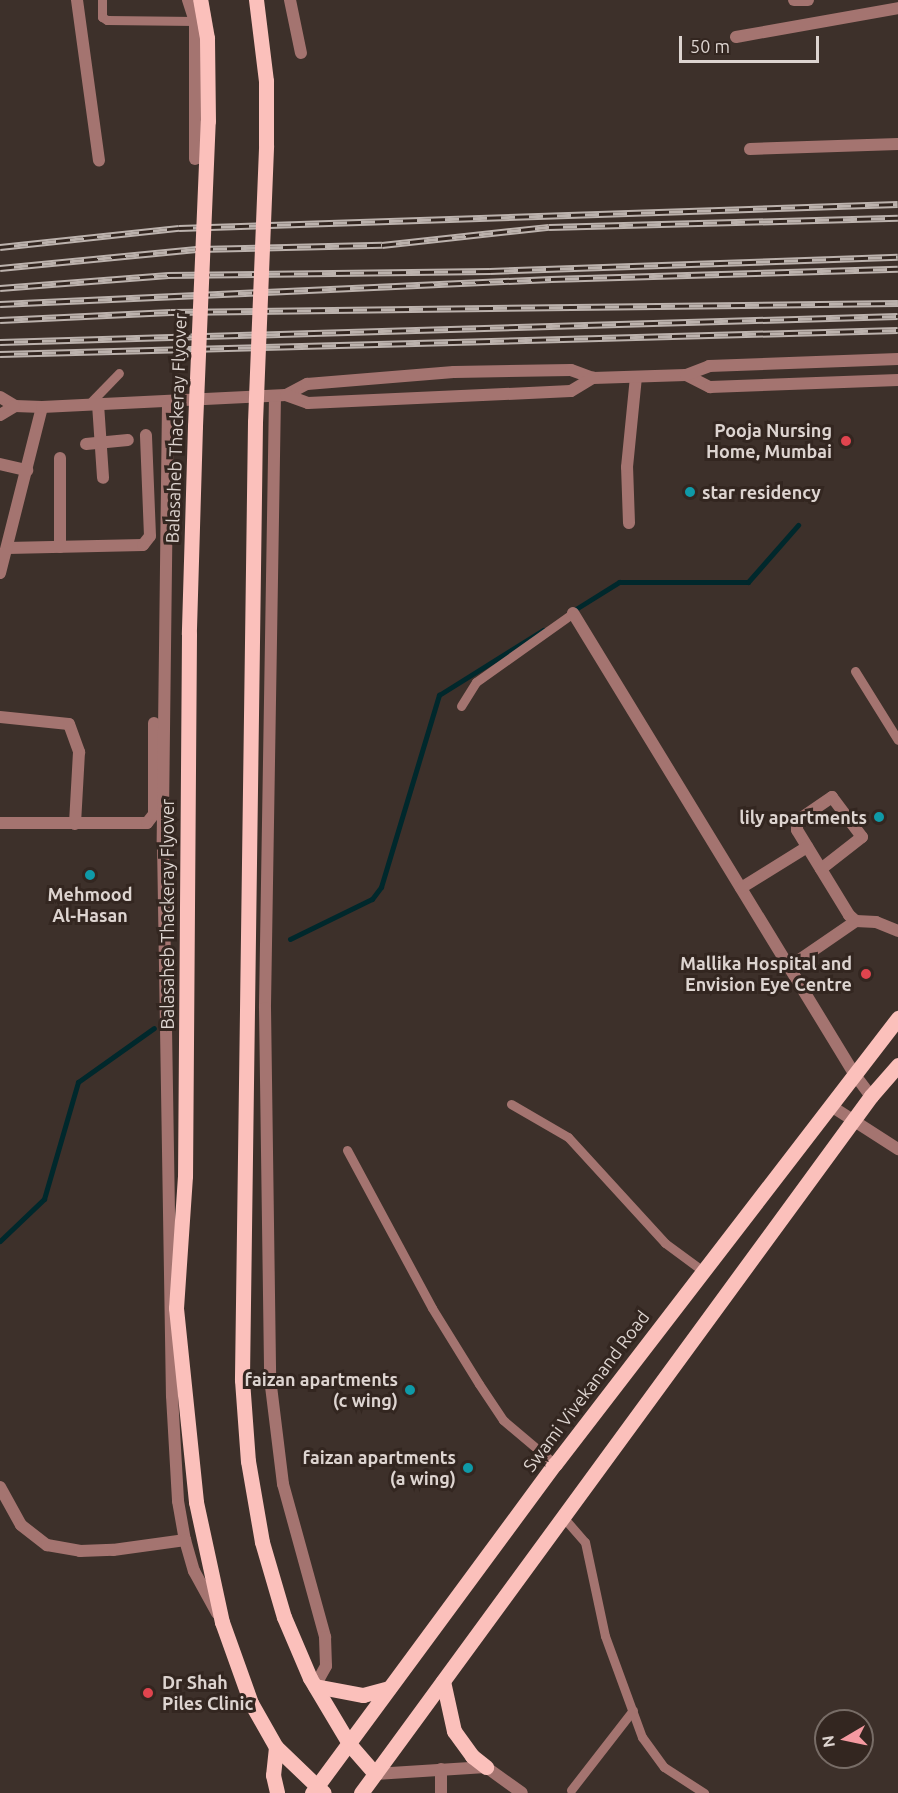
<!DOCTYPE html>
<style>
body{margin:0}
#map{position:relative;width:898px;height:1793px;overflow:hidden;background:#3d302a;font-family:Ubuntu,sans-serif}
div>[style]{position:absolute}
[style*='--x']{left:calc(var(--x)*1px);top:calc(var(--y)*1px);width:calc(var(--w)*1px);rotate:calc(var(--a)*1deg)}
.stream>*{height:5px;margin:-2.5px;padding:0 2.5px;transform-origin:2.5px;border-radius:2.5px;background:#00282c}
.service>*{height:9px;margin:-4.5px;padding:0 4.5px;transform-origin:4.5px;border-radius:4.5px;background:#a47470}
.minor>*{height:12px;margin:-6px;padding:0 6px;transform-origin:6px;border-radius:6px;background:#a47470}
.tertiary>*{height:12px;margin:-6px;padding:0 6px;transform-origin:6px;border-radius:6px;background:#a47470}
.primary>*{height:15px;margin:-7.5px;padding:0 7.5px;transform-origin:7.5px;border-radius:7.5px;background:#fbc0bb}
.rail>*{height:7px;margin-top:-3.5px;transform-origin:0;background:repeating-linear-gradient(90deg,#332620 0 14px,#bcb2ad 0 28px);box-sizing:border-box;border-block:2px solid #bcb2ad}
.primary-bridge>*{height:15px;margin:-7.5px;padding:0 7.5px;transform-origin:7.5px;border-radius:7.5px;background:#fbc0bb}
.dots>*{width:16px;height:16px;translate:-50% -50%;box-sizing:border-box;border:3px solid #332620;border-radius:50%}
span{translate:-50% -50%;white-space:nowrap;text-align:center;line-height:1.15;-webkit-text-stroke:6px #332620;paint-order:stroke}
.street-label{font-size:18px;color:#ddd4d0}
.poi-label{font-size:18px;color:#ddd4d0;font-weight:700}
.right{translate:-100% -50%;text-align:right}
.left{translate:0 -50%;text-align:left}
.north{position:absolute;left:814px;top:1709px;width:60px;height:60px;box-sizing:border-box;background:#332620;border:2px solid #776c66;border-radius:50%;rotate:261deg;font-size:16px;font-weight:700;line-height:24px;text-align:center;color:#ddd4d0}
.north::after{content:'';display:block;margin:auto;width:21px;height:27px;background:#f49aa1;clip-path:polygon(50% 0,100% 100%,50% 72%,0 100%)}
.scale{position:absolute;left:679px;top:36px;width:140px;height:27px;box-sizing:border-box;border:3px solid #ddd4d0;border-top:0;padding-left:8px;font-size:18px;line-height:21px;white-space:nowrap;color:#ddd4d0;-webkit-text-stroke:4px #332620;paint-order:stroke}
</style>
<div id="map">
<div class="stream">
<i style="--x:571;--y:612;--w:57;--a:-32"></i>
<i style="--x:619;--y:582;--w:129;--a:0"></i>
<i style="--x:748;--y:582;--w:76;--a:-48.7"></i>
<i style="--x:290;--y:939;--w:91;--a:-26"></i>
<i style="--x:372;--y:899;--w:15;--a:-53"></i>
<i style="--x:381;--y:887;--w:201;--a:-73.2"></i>
<i style="--x:439;--y:695;--w:123;--a:-32"></i>
<i style="--x:0;--y:1241;--w:61;--a:-43.7"></i>
<i style="--x:44;--y:1199;--w:122;--a:-73.8"></i>
<i style="--x:78;--y:1082;--w:93;--a:-35.4"></i>
</div>
<div class="service">
<i style="--x:102;--y:0;--w:17;--a:90"></i>
<i style="--x:102;--y:17;--w:6;--a:31"></i>
<i style="--x:107;--y:20;--w:88;--a:0.7"></i>
<i style="--x:89;--y:404;--w:43;--a:-45.9"></i>
<i style="--x:855;--y:671;--w:81;--a:58.1"></i>
<i style="--x:461;--y:706;--w:28;--a:-58"></i>
<i style="--x:476;--y:682;--w:119;--a:-35.4"></i>
<i style="--x:511;--y:1104;--w:66;--a:30.1"></i>
<i style="--x:568;--y:1137;--w:144;--a:47.5"></i>
<i style="--x:665;--y:1243;--w:47;--a:36.4"></i>
<i style="--x:347;--y:1150;--w:179;--a:61.7"></i>
<i style="--x:432;--y:1308;--w:89;--a:58.3"></i>
<i style="--x:479;--y:1384;--w:43;--a:56.3"></i>
<i style="--x:503;--y:1420;--w:68;--a:40.2"></i>
<i style="--x:563;--y:1517;--w:33;--a:49"></i>
<i style="--x:585;--y:1542;--w:96;--a:78"></i>
<i style="--x:605;--y:1636;--w:108;--a:69.9"></i>
<i style="--x:642;--y:1737;--w:37;--a:54"></i>
<i style="--x:664;--y:1767;--w:48;--a:33"></i>
<i style="--x:571;--y:1790;--w:101;--a:-52.2"></i>
</div>
<div class="minor">
<i style="--x:77;--y:0;--w:162;--a:82.2"></i>
<i style="--x:188;--y:0;--w:22;--a:72"></i>
<i style="--x:195;--y:21;--w:138;--a:90"></i>
<i style="--x:290;--y:0;--w:54;--a:78.3"></i>
<i style="--x:794;--y:0;--w:14;--a:0"></i>
<i style="--x:736;--y:37;--w:165;--a:-10.1"></i>
<i style="--x:750;--y:149;--w:148;--a:-1.9"></i>
<i style="--x:98;--y:404;--w:74;--a:86.1"></i>
<i style="--x:86;--y:444;--w:42;--a:-5.4"></i>
<i style="--x:0;--y:464;--w:28;--a:13"></i>
<i style="--x:629;--y:523;--w:56;--a:-92"></i>
<i style="--x:627;--y:467;--w:90;--a:-84.3"></i>
<i style="--x:60;--y:547;--w:89;--a:-90"></i>
<i style="--x:7;--y:548;--w:136;--a:-1.3"></i>
<i style="--x:143;--y:545;--w:11;--a:-52"></i>
<i style="--x:150;--y:536;--w:101;--a:-92.3"></i>
<i style="--x:0;--y:573;--w:171;--a:-75.8"></i>
<i style="--x:573;--y:613;--w:541;--a:58.6"></i>
<i style="--x:855;--y:1075;--w:26;--a:53"></i>
<i style="--x:0;--y:717;--w:69;--a:5.8"></i>
<i style="--x:69;--y:724;--w:30;--a:70"></i>
<i style="--x:79;--y:752;--w:72;--a:93.2"></i>
<i style="--x:0;--y:823;--w:147;--a:0"></i>
<i style="--x:147;--y:823;--w:11;--a:-52"></i>
<i style="--x:154;--y:814;--w:91;--a:-90"></i>
<i style="--x:821;--y:869;--w:52;--a:-38"></i>
<i style="--x:862;--y:837;--w:50;--a:-126.9"></i>
<i style="--x:832;--y:797;--w:42;--a:145.6"></i>
<i style="--x:797;--y:821;--w:9;--a:90"></i>
<i style="--x:797;--y:830;--w:100;--a:58.5"></i>
<i style="--x:849;--y:915;--w:9;--a:41"></i>
<i style="--x:856;--y:921;--w:20;--a:3"></i>
<i style="--x:876;--y:922;--w:24;--a:22"></i>
<i style="--x:741;--y:888;--w:78;--a:-31.8"></i>
<i style="--x:789;--y:967;--w:81;--a:-34.5"></i>
<i style="--x:831;--y:1106;--w:80;--a:32.7"></i>
<i style="--x:0;--y:1487;--w:43;--a:61.1"></i>
<i style="--x:21;--y:1525;--w:33;--a:38"></i>
<i style="--x:47;--y:1545;--w:34;--a:10"></i>
<i style="--x:80;--y:1551;--w:33;--a:-2"></i>
<i style="--x:113;--y:1550;--w:73;--a:-7.9"></i>
<i style="--x:441;--y:1793;--w:24;--a:-90"></i>
</div>
<div class="tertiary">
<i style="--x:686;--y:375;--w:27;--a:27"></i>
<i style="--x:710;--y:387;--w:188;--a:-2.1"></i>
<i style="--x:286;--y:395;--w:24;--a:-28"></i>
<i style="--x:307;--y:384;--w:147;--a:-4.7"></i>
<i style="--x:454;--y:372;--w:117;--a:-1"></i>
<i style="--x:571;--y:370;--w:23;--a:20"></i>
<i style="--x:593;--y:378;--w:93;--a:-1.8"></i>
<i style="--x:686;--y:375;--w:25;--a:-21"></i>
<i style="--x:709;--y:366;--w:189;--a:-2.1"></i>
<i style="--x:275;--y:396;--w:612;--a:90.94"></i>
<i style="--x:265;--y:1008;--w:370;--a:89.2"></i>
<i style="--x:270;--y:1378;--w:107;--a:83"></i>
<i style="--x:283;--y:1484;--w:159;--a:74.6"></i>
<i style="--x:325;--y:1637;--w:29;--a:88"></i>
<i style="--x:326;--y:1666;--w:23;--a:119"></i>
<i style="--x:0;--y:397;--w:17;--a:31"></i>
<i style="--x:15;--y:406;--w:27;--a:2"></i>
<i style="--x:42;--y:407;--w:244;--a:-2.8"></i>
<i style="--x:286;--y:395;--w:23;--a:20"></i>
<i style="--x:308;--y:403;--w:263;--a:-2.6"></i>
<i style="--x:571;--y:391;--w:26;--a:-31"></i>
<i style="--x:168;--y:403;--w:440;--a:90.7"></i>
<i style="--x:163;--y:843;--w:553;--a:89.07"></i>
<i style="--x:172;--y:1396;--w:105;--a:86.7"></i>
<i style="--x:178;--y:1501;--w:40;--a:80"></i>
<i style="--x:185;--y:1540;--w:32;--a:74"></i>
<i style="--x:194;--y:1571;--w:48;--a:61.3"></i>
<i style="--x:0;--y:415;--w:17;--a:-31"></i>
<i style="--x:375;--y:1774;--w:111;--a:-3.6"></i>
<i style="--x:486;--y:1767;--w:44;--a:35.8"></i>
</div>
<div class="primary">
<i style="--x:255;--y:422;--w:958;--a:90.78"></i>
<i style="--x:242;--y:1380;--w:81;--a:85.8"></i>
<i style="--x:248;--y:1461;--w:82;--a:80.2"></i>
<i style="--x:262;--y:1542;--w:78;--a:73.7"></i>
<i style="--x:284;--y:1617;--w:66;--a:66.9"></i>
<i style="--x:310;--y:1678;--w:78;--a:59.2"></i>
<i style="--x:350;--y:1745;--w:38;--a:49"></i>
<i style="--x:195;--y:426;--w:208;--a:91.7"></i>
<i style="--x:189;--y:634;--w:542;--a:90.42"></i>
<i style="--x:185;--y:1176;--w:132;--a:93.9"></i>
<i style="--x:176;--y:1308;--w:195;--a:84.1"></i>
<i style="--x:196;--y:1502;--w:123;--a:77.8"></i>
<i style="--x:222;--y:1622;--w:86;--a:70.3"></i>
<i style="--x:251;--y:1703;--w:51;--a:60.4"></i>
<i style="--x:276;--y:1747;--w:66;--a:43.8"></i>
<i style="--x:443;--y:1681;--w:51;--a:77.6"></i>
<i style="--x:454;--y:1731;--w:31;--a:54"></i>
<i style="--x:472;--y:1756;--w:18;--a:38"></i>
<i style="--x:315;--y:1686;--w:49;--a:10.6"></i>
<i style="--x:363;--y:1695;--w:27;--a:-15"></i>
<i style="--x:276;--y:1747;--w:28;--a:96"></i>
<i style="--x:273;--y:1775;--w:18;--a:77"></i>
<i style="--x:312;--y:1793;--w:409;--a:-53.6"></i>
<i style="--x:555;--y:1464;--w:563;--a:-52.44"></i>
<i style="--x:361;--y:1793;--w:864;--a:-53.81"></i>
<i style="--x:871;--y:1096;--w:41;--a:-48.9"></i>
</div>
<div class="rail">
<i style="--x:0;--y:247;--w:180;--a:-6.1"></i>
<i style="--x:179;--y:228;--w:719;--a:-1.91"></i>
<i style="--x:0;--y:268;--w:200;--a:-5.5"></i>
<i style="--x:199;--y:249;--w:183;--a:-1.3"></i>
<i style="--x:382;--y:245;--w:168;--a:-6.2"></i>
<i style="--x:549;--y:227;--w:349;--a:-1.5"></i>
<i style="--x:0;--y:288;--w:169;--a:-4.4"></i>
<i style="--x:168;--y:275;--w:322;--a:-0.7"></i>
<i style="--x:490;--y:271;--w:408;--a:-2"></i>
<i style="--x:0;--y:304;--w:552;--a:-2.6"></i>
<i style="--x:551;--y:279;--w:347;--a:-1.7"></i>
<i style="--x:0;--y:320;--w:171;--a:-2.7"></i>
<i style="--x:171;--y:312;--w:727;--a:-0.71"></i>
<i style="--x:0;--y:342;--w:898;--a:-1.66"></i>
<i style="--x:0;--y:354;--w:898;--a:-1.53"></i>
</div>
<div class="primary-bridge">
<i style="--x:255;--y:422;--w:277;--a:-87.7"></i>
<i style="--x:266;--y:145;--w:64;--a:-90"></i>
<i style="--x:266;--y:81;--w:82;--a:-97"></i>
<i style="--x:195;--y:426;--w:305;--a:-87.6"></i>
<i style="--x:208;--y:121;--w:83;--a:-90.7"></i>
<i style="--x:207;--y:38;--w:39;--a:-100"></i>
</div>
<div class="dots">
<i style="left:846px;top:441px;background:#e0444e"></i>
<i style="left:690px;top:492px;background:#0f9aa8"></i>
<i style="left:879px;top:817px;background:#0f9aa8"></i>
<i style="left:90px;top:875px;background:#0f9aa8"></i>
<i style="left:866px;top:974px;background:#e0444e"></i>
<i style="left:410px;top:1390px;background:#0f9aa8"></i>
<i style="left:468px;top:1468px;background:#0f9aa8"></i>
<i style="left:148px;top:1693px;background:#e0444e"></i>
</div>
<div class="street-label">
<span style="left:176px;top:428px;rotate:-88deg">Balasaheb Thackeray Flyover</span>
<span style="left:167px;top:914px;rotate:-90deg">Balasaheb Thackeray Flyover</span>
<span style="left:586px;top:1391px;rotate:-53deg">Swami Vivekanand Road</span>
</div>
<div class="poi-label">
<span class="right" style="left:832px;top:441px">Pooja Nursing<br>Home, Mumbai</span>
<span class="left" style="left:702px;top:492px">star residency</span>
<span class="right" style="left:867px;top:817px">lily apartments</span>
<span style="left:90px;top:905px">Mehmood<br>Al-Hasan</span>
<span class="right" style="left:852px;top:974px">Mallika Hospital and<br>Envision Eye Centre</span>
<span class="right" style="left:398px;top:1390px">faizan apartments<br>(c wing)</span>
<span class="right" style="left:456px;top:1468px">faizan apartments<br>(a wing)</span>
<span class="left" style="left:162px;top:1693px">Dr Shah<br>Piles Clinic</span>
</div>
<div class="north">N</div>
<div class="scale">50 m</div>
</div>
